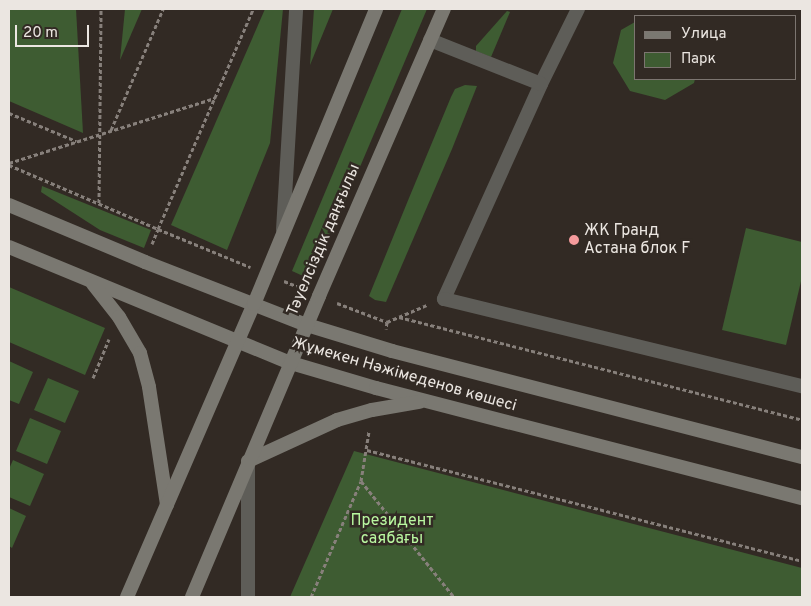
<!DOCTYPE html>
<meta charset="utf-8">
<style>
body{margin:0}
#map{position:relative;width:811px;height:606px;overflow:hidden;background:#322a24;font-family:Overpass,sans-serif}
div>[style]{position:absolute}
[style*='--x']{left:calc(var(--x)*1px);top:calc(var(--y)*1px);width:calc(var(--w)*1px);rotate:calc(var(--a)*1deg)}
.green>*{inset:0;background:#3e5c32}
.path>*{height:3px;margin-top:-1.5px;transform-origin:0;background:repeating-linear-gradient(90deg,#87807b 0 4px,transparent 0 6.5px)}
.service>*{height:14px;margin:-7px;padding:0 7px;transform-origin:7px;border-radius:7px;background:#5e5d58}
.secondary>*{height:14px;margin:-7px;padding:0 7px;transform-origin:7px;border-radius:7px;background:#7a7871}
.dots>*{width:14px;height:14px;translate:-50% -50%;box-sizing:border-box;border:2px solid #322a24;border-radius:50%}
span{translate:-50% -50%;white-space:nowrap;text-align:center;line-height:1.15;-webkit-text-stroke:5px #322a24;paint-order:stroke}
.poi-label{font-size:16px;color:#ebe6e1}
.left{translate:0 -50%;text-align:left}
.street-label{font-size:16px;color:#ebe6e1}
.park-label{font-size:16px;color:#b9f7a0}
.frame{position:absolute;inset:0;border:10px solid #ebe6e1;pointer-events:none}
.legend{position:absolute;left:634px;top:15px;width:162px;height:65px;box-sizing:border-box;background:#322a24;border:1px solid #7c7570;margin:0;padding:6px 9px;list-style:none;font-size:15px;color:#ebe6e1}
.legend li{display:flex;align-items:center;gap:10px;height:25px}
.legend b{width:25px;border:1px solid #7c7570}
.scale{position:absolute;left:15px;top:25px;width:74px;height:22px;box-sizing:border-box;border:2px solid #ebe6e1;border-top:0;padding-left:6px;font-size:15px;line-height:18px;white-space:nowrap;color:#ebe6e1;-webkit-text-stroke:4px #322a24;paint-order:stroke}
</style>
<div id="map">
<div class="green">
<i style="clip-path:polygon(9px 9px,76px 9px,83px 133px,9px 101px)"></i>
<i style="clip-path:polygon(125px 9px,142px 9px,120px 60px)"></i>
<i style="clip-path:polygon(265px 9px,283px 9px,270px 143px,227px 250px,171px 225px)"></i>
<i style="clip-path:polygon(314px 9px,333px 9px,310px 65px)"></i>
<i style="clip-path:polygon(402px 9px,427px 9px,312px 280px,292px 271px)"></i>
<i style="clip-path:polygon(507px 11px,510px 12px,491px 57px,476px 51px,476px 46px)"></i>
<i style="clip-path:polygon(635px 22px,635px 79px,695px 79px,694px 83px,665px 100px,630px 91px,613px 63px,621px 30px)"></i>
<i style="clip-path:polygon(465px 85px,477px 86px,452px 149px,386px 302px,375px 300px,369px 296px,409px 198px,451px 97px,455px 89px)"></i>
<i style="clip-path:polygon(42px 186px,151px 230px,144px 248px,100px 230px,41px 192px)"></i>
<i style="clip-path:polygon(746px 228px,802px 242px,802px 277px,786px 345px,722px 330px)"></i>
<i style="clip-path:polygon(9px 287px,105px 328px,85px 375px,9px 342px)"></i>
<i style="clip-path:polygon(9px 361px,33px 372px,19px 404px,9px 400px)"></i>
<i style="clip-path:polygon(48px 378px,79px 391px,65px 423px,34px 410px)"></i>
<i style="clip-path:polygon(30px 418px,61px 431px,47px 464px,16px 451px)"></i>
<i style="clip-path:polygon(354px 451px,802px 568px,802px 597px,290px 597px)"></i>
<i style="clip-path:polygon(13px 460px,44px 474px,30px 506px,9px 497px,9px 469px)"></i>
<i style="clip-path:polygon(9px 508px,26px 516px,12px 548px,9px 546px)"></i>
</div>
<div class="path">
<i style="--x:9;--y:113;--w:73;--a:22.7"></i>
<i style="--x:111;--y:130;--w:132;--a:-66.7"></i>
<i style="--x:9;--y:163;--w:216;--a:-17.5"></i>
<i style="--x:9;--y:165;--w:162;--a:23.2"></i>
<i style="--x:158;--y:229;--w:240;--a:-66.6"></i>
<i style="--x:99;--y:203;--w:194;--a:-89.4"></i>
<i style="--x:152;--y:244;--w:16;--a:-68"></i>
<i style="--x:158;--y:229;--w:100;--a:22.4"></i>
<i style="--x:284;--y:281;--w:18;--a:22"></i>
<i style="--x:337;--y:303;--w:53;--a:20.8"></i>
<i style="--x:387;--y:322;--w:7;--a:98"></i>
<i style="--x:399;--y:317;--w:416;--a:14.3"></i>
<i style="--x:387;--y:322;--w:43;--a:-23"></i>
<i style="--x:93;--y:378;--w:42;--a:-67.7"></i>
<i style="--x:367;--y:450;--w:449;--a:14.3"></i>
<i style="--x:361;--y:481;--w:149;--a:51.3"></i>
<i style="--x:311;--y:597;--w:126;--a:-66.7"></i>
<i style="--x:361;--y:481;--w:51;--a:-80.9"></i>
</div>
<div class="service">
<i style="--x:578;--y:9;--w:84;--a:116.3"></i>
<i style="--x:541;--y:84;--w:236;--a:114.3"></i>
<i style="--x:444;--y:299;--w:368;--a:13.7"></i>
<i style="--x:430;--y:40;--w:119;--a:21.6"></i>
<i style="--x:283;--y:230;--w:221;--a:-86.6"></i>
<i style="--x:248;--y:463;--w:134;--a:90"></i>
</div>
<div class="secondary">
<i style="--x:9;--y:205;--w:147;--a:22.7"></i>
<i style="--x:145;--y:262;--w:174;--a:21.3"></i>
<i style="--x:307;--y:325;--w:89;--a:17"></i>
<i style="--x:392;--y:351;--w:423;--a:14.5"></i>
<i style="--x:9;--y:247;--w:305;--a:22.4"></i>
<i style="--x:291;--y:363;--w:89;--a:16.4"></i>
<i style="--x:376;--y:388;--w:440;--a:14.5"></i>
<i style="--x:93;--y:284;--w:42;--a:51.8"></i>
<i style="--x:119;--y:317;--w:42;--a:59.7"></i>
<i style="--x:140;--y:353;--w:35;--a:75"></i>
<i style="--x:149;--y:387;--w:119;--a:81.3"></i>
<i style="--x:248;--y:461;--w:98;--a:-24.7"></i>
<i style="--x:337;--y:420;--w:36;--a:-16"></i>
<i style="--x:372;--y:410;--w:48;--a:-9.7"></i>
<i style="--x:127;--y:597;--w:319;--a:-66.6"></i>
<i style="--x:254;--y:304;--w:319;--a:-67.5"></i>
<i style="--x:192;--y:597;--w:327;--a:-67.1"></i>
<i style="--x:319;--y:296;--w:313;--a:-66.5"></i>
</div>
<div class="dots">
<i style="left:574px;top:240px;background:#f59b9c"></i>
</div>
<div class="poi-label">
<span class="left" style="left:584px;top:240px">ЖК Гранд<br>Астана блок F</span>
</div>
<div class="street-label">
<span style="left:324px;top:240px;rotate:-67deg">Тәуелсіздік даңғылы</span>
<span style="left:404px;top:375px;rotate:16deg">Жұмекен Нәжімеденов көшесі</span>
</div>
<div class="park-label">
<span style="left:392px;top:530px">Президент<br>саябағы</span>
</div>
<div class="frame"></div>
<ul class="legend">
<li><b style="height:6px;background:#7a7871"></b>Улица</li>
<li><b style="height:14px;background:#3e5c32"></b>Парк</li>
</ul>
<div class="scale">20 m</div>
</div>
